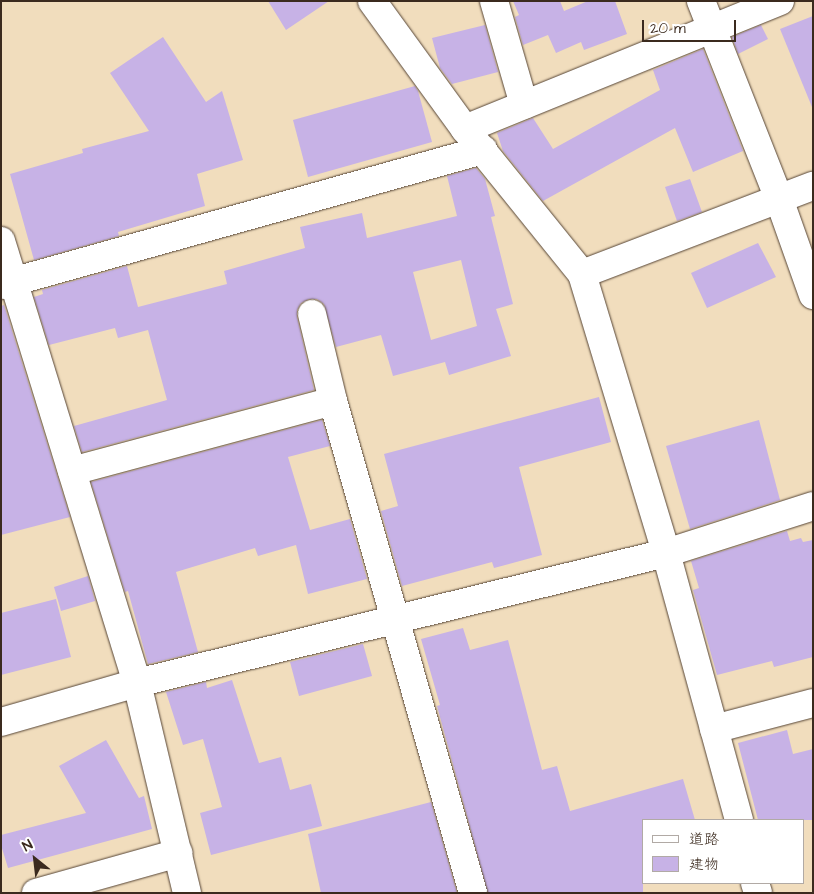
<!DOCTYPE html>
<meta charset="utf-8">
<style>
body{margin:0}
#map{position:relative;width:814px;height:894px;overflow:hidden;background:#f1ddbd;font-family:"Architects Daughter","Klee One",sans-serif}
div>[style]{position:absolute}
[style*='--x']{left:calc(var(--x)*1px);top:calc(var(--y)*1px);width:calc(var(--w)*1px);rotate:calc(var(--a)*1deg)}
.building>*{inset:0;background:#c7b2e6}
.roads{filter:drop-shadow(0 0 1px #564536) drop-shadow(0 0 1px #564536)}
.minor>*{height:28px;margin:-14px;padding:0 14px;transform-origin:14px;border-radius:14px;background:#fff}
span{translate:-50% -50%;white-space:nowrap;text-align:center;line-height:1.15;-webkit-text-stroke:4px #fff;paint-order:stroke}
.frame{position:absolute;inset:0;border:2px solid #3b2a1e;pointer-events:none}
.legend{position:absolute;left:642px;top:819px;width:162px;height:65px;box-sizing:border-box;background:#fff;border:1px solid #b1aaa5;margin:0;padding:6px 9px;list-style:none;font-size:15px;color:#3b2a1e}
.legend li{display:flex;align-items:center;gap:10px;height:25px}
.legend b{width:25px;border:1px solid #b1aaa5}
.north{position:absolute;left:10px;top:834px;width:50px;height:50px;-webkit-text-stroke:4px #fff;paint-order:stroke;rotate:331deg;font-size:14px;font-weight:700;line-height:20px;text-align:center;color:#3b2a1e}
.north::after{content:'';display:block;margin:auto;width:18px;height:22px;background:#3b2a1e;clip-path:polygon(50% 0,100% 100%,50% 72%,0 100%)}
.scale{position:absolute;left:642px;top:20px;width:94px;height:22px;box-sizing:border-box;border:2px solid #3b2a1e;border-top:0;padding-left:6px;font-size:15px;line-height:18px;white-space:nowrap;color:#3b2a1e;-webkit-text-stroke:4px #fff;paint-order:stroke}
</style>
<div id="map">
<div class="building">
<i style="clip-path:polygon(268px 1px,329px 1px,286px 30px)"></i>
<i style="clip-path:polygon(513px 1px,560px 1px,564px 11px,588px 1px,615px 1px,627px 34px,584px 50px,581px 42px,556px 53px,548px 35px,523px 45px,515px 17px,519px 15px)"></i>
<i style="clip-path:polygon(813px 16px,813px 106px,812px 107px,780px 29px)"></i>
<i style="clip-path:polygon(485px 25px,498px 72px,452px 84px,440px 68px,432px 38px)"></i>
<i style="clip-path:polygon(761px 25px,768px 39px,738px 54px,732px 37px)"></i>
<i style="clip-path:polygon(163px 37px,206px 102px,222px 91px,243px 160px,197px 174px,205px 206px,118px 232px,119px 236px,34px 260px,10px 174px,83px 153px,82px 149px,149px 131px,110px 73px)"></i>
<i style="clip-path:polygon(703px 49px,743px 151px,693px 172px,675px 128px,543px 201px,503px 151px,497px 133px,533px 118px,553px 149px,660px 90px,653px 70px)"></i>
<i style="clip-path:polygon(415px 86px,418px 91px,432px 142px,308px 177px,293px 120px)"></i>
<i style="clip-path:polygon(evenodd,476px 168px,485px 179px,495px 216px,491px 217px,513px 304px,496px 309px,511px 356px,449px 375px,445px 362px,393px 376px,381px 335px,336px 347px,324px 304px,317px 299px,309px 299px,301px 303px,297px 310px,297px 317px,314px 390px,82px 452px,74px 426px,167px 400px,148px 330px,118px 338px,115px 328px,49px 345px,34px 297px,43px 294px,42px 290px,127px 266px,138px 307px,227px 284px,224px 271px,305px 248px,300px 227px,362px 213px,367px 238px,457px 216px,447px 176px,476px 168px,461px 260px,477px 326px,431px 340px,413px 272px,461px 260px)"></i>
<i style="clip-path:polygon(690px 179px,702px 212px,677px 221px,665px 187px)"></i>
<i style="clip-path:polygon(758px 243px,776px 277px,707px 308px,691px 273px)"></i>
<i style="clip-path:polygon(4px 305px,70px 517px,1px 535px,1px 306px)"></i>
<i style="clip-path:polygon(599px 397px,611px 442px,519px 467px,542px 555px,494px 568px,492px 562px,402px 586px,381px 511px,398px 506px,384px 454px)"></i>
<i style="clip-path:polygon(322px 420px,330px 446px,288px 457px,310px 530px,350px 519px,367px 579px,308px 594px,296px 545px,258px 556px,255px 548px,176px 572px,198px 652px,148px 664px,128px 591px,125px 592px,91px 482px)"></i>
<i style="clip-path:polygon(759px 420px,780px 500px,690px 529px,666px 446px)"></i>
<i style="clip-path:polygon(787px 531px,790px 541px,801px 538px,803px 542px,813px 540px,813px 657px,774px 667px,772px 661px,717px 675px,693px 590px,699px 588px,691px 561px)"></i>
<i style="clip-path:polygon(88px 576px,95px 601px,61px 611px,54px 587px)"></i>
<i style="clip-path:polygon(56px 599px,71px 657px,1px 675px,1px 613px)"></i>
<i style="clip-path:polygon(463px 628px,470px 650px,508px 640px,542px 770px,557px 766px,570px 811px,683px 779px,695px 820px,643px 820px,643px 893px,488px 893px,437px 706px,440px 705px,421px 639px)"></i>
<i style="clip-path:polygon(363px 644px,372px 676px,299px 696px,290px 662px)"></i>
<i style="clip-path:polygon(232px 680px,259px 763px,281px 757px,290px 790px,311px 784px,322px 826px,211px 855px,200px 813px,222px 807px,203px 739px,183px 745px,166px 692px,206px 682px,207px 688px)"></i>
<i style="clip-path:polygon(787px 730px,793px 754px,813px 749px,813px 820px,758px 820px,738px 743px)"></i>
<i style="clip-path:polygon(106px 740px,139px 798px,144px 796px,152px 829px,8px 868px,1px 845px,1px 835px,86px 813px,59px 766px)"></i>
<i style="clip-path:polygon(431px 802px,457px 893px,321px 893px,308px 834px)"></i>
</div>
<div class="roads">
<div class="minor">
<i style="--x:372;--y:1;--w:158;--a:54"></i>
<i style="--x:465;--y:129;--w:186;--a:51.1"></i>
<i style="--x:582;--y:274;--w:291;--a:73.2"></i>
<i style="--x:666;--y:553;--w:277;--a:74.7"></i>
<i style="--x:494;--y:1;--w:108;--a:73.9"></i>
<i style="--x:701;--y:1;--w:213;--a:68.5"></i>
<i style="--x:779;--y:199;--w:102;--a:70.5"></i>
<i style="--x:465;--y:129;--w:340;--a:-22.1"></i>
<i style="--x:1;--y:241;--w:462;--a:72.9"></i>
<i style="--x:137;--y:683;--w:216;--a:76.6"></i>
<i style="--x:582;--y:274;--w:247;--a:-20.9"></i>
<i style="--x:1;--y:285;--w:501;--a:-15.65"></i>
<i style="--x:312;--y:314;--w:89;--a:76.4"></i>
<i style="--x:333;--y:401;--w:512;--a:74.12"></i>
<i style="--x:72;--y:471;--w:270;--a:-15"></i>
<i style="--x:1;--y:722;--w:141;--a:-16"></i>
<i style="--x:137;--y:683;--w:545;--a:-13.81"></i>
<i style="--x:666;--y:553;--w:154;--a:-17.7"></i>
<i style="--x:714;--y:729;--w:102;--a:-14.7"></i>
<i style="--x:755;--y:883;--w:10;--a:73"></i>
<i style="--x:36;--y:893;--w:148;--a:-15.7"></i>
</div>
</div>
<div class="frame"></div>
<ul class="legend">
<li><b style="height:6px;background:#fff"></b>道路</li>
<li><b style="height:14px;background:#c7b2e6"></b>建物</li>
</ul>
<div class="north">N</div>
<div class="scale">20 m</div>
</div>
